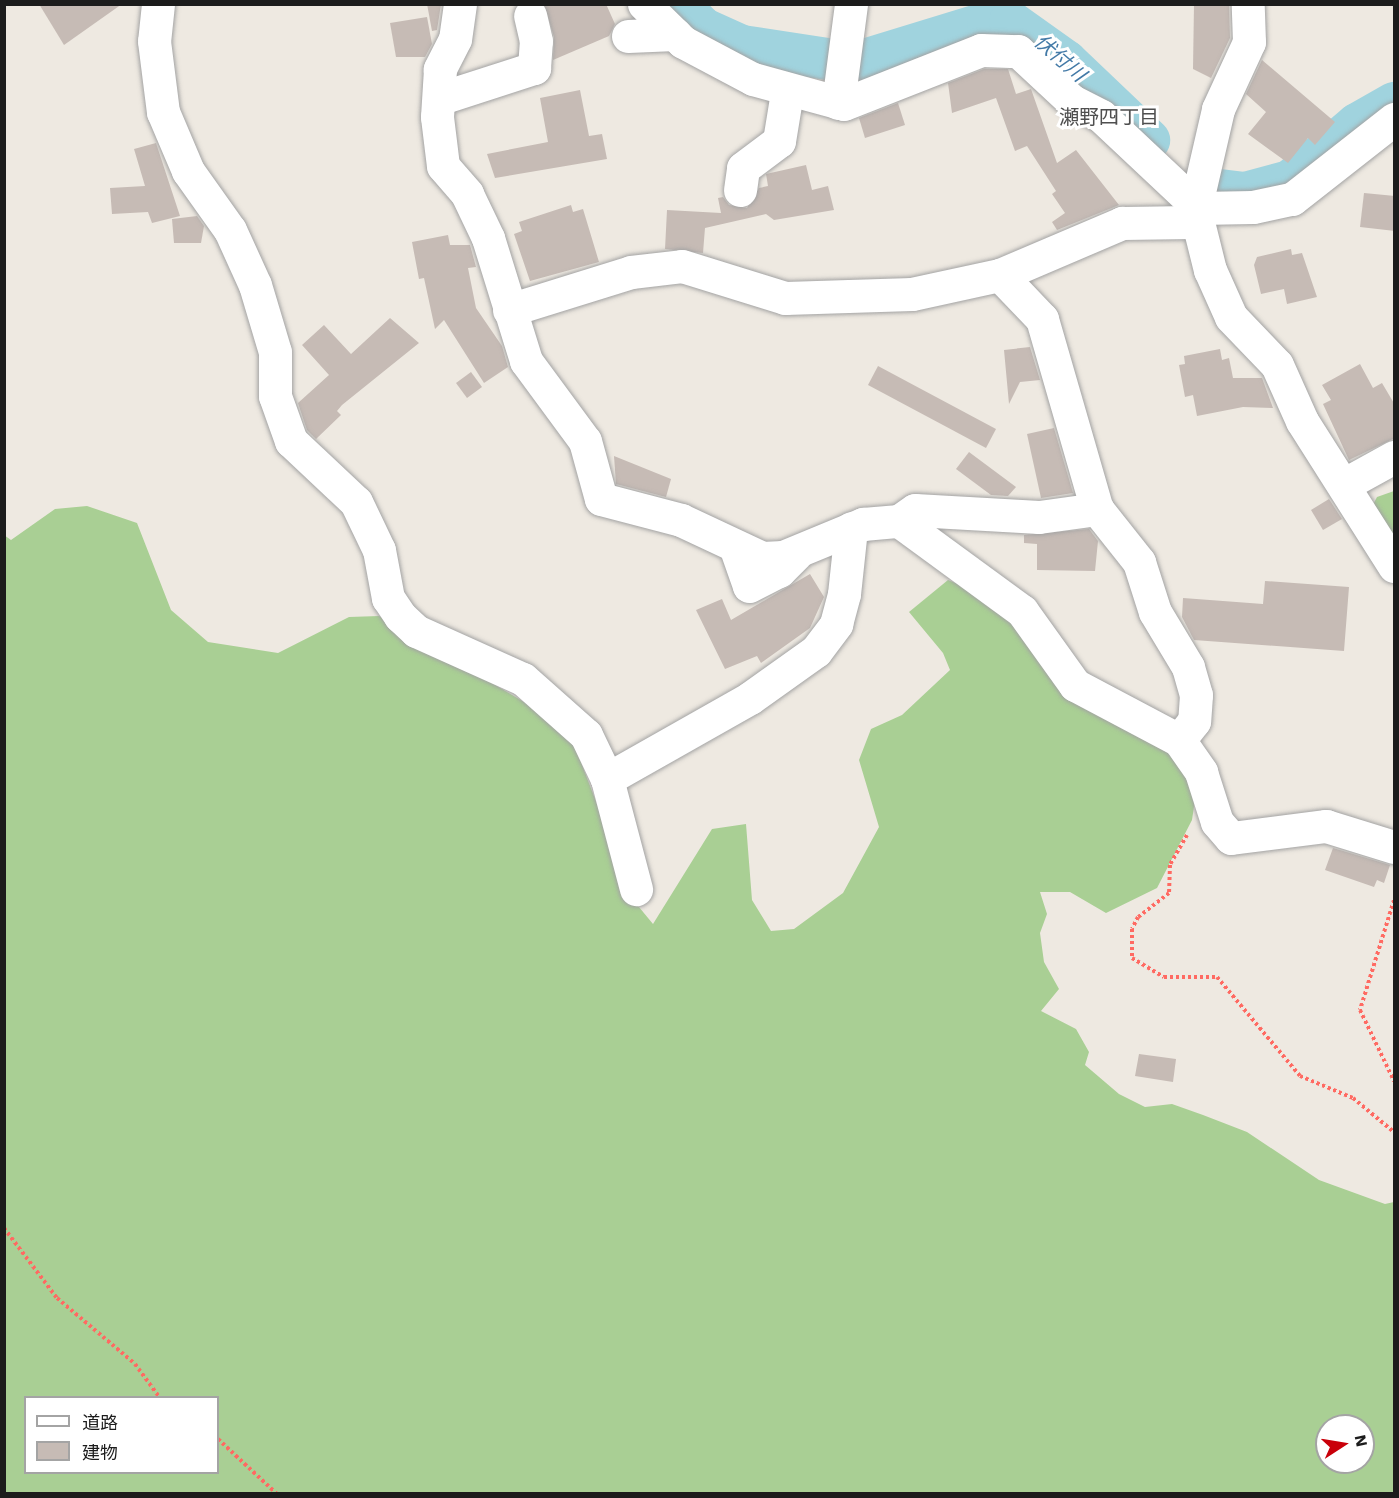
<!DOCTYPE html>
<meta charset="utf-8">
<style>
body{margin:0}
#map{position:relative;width:1399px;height:1498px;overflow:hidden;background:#eee9e1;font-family:"Work Sans","Noto Sans JP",sans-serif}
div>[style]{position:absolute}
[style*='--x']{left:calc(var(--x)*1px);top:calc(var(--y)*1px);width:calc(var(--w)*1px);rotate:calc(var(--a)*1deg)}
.forest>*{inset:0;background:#a9cf94}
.river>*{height:42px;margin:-21px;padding:0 21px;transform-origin:21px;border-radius:21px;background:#a0d3de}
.building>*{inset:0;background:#c6bbb5}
.path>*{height:4px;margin-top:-2px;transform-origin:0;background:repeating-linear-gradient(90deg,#ff6a62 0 3px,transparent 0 6px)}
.roads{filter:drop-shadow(0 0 2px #a3a3a3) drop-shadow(0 0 2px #a3a3a3)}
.minor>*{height:33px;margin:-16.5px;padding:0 16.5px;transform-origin:16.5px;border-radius:16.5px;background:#fff}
span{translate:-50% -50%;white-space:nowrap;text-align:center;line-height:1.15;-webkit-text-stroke:6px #fff;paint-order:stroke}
.water-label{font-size:20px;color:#437aa7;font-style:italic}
.neighbourhood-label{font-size:20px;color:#4f4f4f}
.frame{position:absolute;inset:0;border:6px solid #1c1c1c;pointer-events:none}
.legend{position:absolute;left:24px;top:1396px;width:195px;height:78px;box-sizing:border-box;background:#fff;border:2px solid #a4a4a4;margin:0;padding:8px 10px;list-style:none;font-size:18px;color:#1c1c1c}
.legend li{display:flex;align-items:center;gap:12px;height:30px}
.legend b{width:30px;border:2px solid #a4a4a4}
.north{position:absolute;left:1315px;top:1414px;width:60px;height:60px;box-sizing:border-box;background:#fff;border:2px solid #a4a4a4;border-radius:50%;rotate:78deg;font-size:16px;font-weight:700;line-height:24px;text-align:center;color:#1c1c1c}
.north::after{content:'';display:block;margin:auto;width:21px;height:27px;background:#c9000a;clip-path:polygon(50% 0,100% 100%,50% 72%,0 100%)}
</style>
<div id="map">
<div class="forest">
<i style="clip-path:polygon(1394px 491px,1394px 559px,1365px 520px,1377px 497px)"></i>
<i style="clip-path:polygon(evenodd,87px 506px,137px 523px,171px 610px,208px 642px,278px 653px,349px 617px,379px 616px,539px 711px,574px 744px,634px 901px,653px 924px,712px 829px,746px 824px,752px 900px,771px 931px,794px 929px,843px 893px,879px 827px,859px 760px,871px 729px,902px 715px,950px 670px,943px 653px,909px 612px,948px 580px,970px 589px,1169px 750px,1188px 772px,1195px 800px,1192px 820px,1157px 888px,1106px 913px,1070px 892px,1040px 892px,1047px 914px,1040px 933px,1044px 962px,1059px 989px,1041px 1011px,1076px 1029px,1089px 1052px,1085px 1065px,1119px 1094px,1145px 1107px,1172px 1104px,1203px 1115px,1247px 1132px,1319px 1180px,1385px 1204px,1394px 1202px,1394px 1493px,5px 1493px,4px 535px,11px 540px,55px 509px,87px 506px,26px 1398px,218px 1398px,218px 1472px,26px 1472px,26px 1398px,87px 506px,1327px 1426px,1363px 1426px,1363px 1462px,1327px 1462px,1327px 1426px)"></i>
</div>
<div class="river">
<i style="--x:678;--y:4;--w:36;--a:44"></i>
<i style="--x:704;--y:29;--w:42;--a:24.1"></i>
<i style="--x:742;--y:46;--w:113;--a:8.6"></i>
<i style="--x:854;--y:63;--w:140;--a:-17"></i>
<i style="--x:988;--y:22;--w:22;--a:-3"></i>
<i style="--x:1010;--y:21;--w:69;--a:35.5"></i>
<i style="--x:1066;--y:61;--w:115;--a:43.6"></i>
<i style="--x:1204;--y:188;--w:41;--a:7"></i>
<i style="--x:1245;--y:193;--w:47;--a:-14.9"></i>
<i style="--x:1290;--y:181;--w:88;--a:-40.4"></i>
<i style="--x:1357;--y:124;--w:43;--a:-29.6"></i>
</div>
<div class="building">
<i style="clip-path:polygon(39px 4px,122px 4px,64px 45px)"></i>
<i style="clip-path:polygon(427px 4px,441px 4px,437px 30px,432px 31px)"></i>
<i style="clip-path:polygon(544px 4px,606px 4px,615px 24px,609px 36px,553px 60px,554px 37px)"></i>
<i style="clip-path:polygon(1194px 4px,1229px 4px,1230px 38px,1211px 78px,1193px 69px)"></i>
<i style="clip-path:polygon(427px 17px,432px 44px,425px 57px,396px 57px,390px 23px)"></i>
<i style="clip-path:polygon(1262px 60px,1335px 122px,1315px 145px,1308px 138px,1288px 163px,1248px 134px,1266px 112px,1246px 94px)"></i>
<i style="clip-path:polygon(984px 69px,1008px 69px,1016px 94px,1031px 89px,1057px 163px,1076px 150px,1119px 205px,1057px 230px,1052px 222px,1065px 213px,1052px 194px,1056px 191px,1027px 146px,1015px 151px,996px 98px,952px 113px,948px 83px)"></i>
<i style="clip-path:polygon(580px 90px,589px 136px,602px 134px,607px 159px,495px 178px,487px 154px,548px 142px,540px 98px)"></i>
<i style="clip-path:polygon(898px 103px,905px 125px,865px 138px,859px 118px)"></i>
<i style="clip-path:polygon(156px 143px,180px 216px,152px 223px,148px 212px,112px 214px,110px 188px,145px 186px,134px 149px)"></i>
<i style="clip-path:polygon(806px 165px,812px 190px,828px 186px,834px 210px,774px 220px,766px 214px,705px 228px,703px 253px,665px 249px,667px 210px,721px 213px,718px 198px,723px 197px,729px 205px,747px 208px,759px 188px,768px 186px,766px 174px)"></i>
<i style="clip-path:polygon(1364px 193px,1395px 196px,1395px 231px,1360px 227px)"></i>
<i style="clip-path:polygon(571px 205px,573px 212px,583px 209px,599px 262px,530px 281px,514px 234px,522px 231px,519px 222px)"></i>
<i style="clip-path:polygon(197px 216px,204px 226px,201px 243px,174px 243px,172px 219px)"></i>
<i style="clip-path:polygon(448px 235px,450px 245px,470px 245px,476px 267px,468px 268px,476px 308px,502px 346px,508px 367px,484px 383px,444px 320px,435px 329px,424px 278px,419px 279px,412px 242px)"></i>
<i style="clip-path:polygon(1291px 249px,1292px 255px,1302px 253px,1317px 297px,1287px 304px,1284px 289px,1261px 294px,1254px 265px,1257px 257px)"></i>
<i style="clip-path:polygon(390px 318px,419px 343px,342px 405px,337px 411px,341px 415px,316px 439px,307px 430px,298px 403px,329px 375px,302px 345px,324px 325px,351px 354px)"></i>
<i style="clip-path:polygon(1030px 347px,1040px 380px,1020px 382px,1009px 404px,1004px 350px)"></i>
<i style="clip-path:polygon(1220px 349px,1222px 360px,1229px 358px,1233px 378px,1262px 378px,1273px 408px,1243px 407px,1197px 416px,1193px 395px,1185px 397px,1179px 365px,1185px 364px,1184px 356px)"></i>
<i style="clip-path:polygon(1360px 364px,1373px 388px,1382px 383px,1395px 405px,1395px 438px,1349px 460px,1323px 404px,1331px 400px,1322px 385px)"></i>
<i style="clip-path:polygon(878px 366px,996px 429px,986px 448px,868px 385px)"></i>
<i style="clip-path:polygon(471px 372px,482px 387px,467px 398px,456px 383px)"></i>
<i style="clip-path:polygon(1054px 428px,1073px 493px,1041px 498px,1027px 434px)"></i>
<i style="clip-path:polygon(969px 452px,1016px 487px,1008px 496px,991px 495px,956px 469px)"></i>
<i style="clip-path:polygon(614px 456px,671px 479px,666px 497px,616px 484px)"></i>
<i style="clip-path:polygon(1329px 499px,1342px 519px,1323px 530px,1311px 510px)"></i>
<i style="clip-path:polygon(1089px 529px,1098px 541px,1095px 571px,1037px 570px,1037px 544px,1024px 543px,1024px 535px)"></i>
<i style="clip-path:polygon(810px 574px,824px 597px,810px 628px,761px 663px,757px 656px,725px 669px,696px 610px,722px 599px,731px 620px)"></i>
<i style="clip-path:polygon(1265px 581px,1349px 587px,1344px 651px,1194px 640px,1182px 617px,1183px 598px,1263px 604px)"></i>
<i style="clip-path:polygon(1333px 848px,1390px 865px,1384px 883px,1377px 880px,1374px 887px,1325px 870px)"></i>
<i style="clip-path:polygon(1139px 1054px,1176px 1059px,1173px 1082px,1135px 1076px)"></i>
</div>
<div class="path">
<i style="--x:1187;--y:835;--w:34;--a:120"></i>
<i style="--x:1170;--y:865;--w:28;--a:92"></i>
<i style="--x:1169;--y:893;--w:39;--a:142"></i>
<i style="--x:1138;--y:917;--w:13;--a:117"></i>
<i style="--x:1132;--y:929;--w:29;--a:90"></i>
<i style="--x:1132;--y:958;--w:37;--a:31"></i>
<i style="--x:1164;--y:977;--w:53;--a:0"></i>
<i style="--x:1217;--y:977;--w:129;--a:50"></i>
<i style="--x:1300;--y:1076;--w:57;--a:22.5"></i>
<i style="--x:1353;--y:1098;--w:53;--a:39.7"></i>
<i style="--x:1394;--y:900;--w:115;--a:107.2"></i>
<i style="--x:1360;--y:1010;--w:79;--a:64.4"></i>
<i style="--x:4;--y:1228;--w:88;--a:52.9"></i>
<i style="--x:57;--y:1298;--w:102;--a:40.2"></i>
<i style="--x:135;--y:1364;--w:42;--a:53.7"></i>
<i style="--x:218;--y:1439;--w:81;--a:43"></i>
</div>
<div class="roads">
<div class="minor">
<i style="--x:158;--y:4;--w:37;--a:96"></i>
<i style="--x:154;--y:41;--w:72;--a:82.8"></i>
<i style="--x:163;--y:112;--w:64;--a:67"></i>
<i style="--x:188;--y:171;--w:72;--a:54.6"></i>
<i style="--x:230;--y:230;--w:60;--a:65.6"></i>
<i style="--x:255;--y:285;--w:70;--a:73.4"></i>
<i style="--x:275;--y:352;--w:44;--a:90"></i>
<i style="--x:275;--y:396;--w:48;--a:70.4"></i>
<i style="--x:291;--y:441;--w:89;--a:43.2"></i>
<i style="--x:356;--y:502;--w:53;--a:64.4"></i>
<i style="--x:379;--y:550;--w:49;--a:79.4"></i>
<i style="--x:388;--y:598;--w:22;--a:56"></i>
<i style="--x:400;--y:616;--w:22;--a:43"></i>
<i style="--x:416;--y:631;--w:117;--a:24.2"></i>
<i style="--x:523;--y:679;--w:84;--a:41.6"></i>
<i style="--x:586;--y:735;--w:49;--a:64.5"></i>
<i style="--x:607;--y:779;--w:114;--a:75.2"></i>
<i style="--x:460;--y:4;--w:35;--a:98"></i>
<i style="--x:455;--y:39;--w:34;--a:117"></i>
<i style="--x:440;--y:69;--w:48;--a:93.6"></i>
<i style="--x:437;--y:117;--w:49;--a:83"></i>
<i style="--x:443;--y:166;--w:37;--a:49"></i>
<i style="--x:467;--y:194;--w:49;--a:64.5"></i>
<i style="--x:488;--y:238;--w:129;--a:72.8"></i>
<i style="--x:526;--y:361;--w:99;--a:53.6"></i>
<i style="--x:585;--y:441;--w:60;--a:74.6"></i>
<i style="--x:601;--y:499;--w:83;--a:14.7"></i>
<i style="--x:681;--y:520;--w:89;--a:25.1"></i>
<i style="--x:762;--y:558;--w:21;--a:-3"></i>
<i style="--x:783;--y:557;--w:87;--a:-22.4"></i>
<i style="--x:863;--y:524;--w:36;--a:-5"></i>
<i style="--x:899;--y:521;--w:19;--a:-35"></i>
<i style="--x:915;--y:510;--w:124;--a:3.2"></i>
<i style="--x:1039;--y:517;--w:59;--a:-7.9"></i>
<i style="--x:644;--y:4;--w:54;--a:44.3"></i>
<i style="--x:683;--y:42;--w:79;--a:27.9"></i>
<i style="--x:753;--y:79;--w:94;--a:15.4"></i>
<i style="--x:844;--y:104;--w:147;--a:-21.5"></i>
<i style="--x:981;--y:50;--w:37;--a:2"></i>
<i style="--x:1018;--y:51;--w:74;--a:42.8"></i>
<i style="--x:1072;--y:101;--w:33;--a:27"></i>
<i style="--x:1101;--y:116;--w:134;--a:43.2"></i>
<i style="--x:1199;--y:208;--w:54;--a:-1.1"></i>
<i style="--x:1253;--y:207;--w:40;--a:-12"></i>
<i style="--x:1292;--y:199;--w:130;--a:-38.1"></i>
<i style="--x:628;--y:36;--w:47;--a:-2.4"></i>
<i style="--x:441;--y:98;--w:98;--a:-17.9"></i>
<i style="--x:534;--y:68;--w:27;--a:-86"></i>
<i style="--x:536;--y:41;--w:26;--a:-103"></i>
<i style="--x:838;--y:103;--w:100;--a:-82.5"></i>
<i style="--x:740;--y:190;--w:22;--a:-82"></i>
<i style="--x:743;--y:168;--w:45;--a:-36.9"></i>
<i style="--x:779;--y:141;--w:50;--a:-80.7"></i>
<i style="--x:1197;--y:218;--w:54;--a:76"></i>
<i style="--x:1210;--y:270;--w:51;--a:65.9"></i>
<i style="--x:1231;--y:317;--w:66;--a:46.2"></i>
<i style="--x:1277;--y:365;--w:61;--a:65.9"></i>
<i style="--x:1302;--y:421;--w:172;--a:57.6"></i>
<i style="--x:1000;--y:275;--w:61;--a:46.3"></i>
<i style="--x:1042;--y:319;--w:198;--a:73.9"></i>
<i style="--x:1097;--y:509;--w:68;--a:51.6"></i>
<i style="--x:1139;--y:562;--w:52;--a:72.3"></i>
<i style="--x:1155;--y:612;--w:64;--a:59"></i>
<i style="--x:1188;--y:667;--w:29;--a:74"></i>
<i style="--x:1196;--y:695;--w:26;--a:94"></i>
<i style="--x:1194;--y:721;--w:24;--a:128"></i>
<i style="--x:1179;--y:740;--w:39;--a:55"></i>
<i style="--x:1201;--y:772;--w:52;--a:72.3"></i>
<i style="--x:1217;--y:822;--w:21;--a:49"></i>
<i style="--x:1231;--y:838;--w:96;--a:-7.2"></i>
<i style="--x:1326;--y:826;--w:71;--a:17.2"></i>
<i style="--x:509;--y:310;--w:128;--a:-17.3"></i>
<i style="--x:631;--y:272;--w:51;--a:-6.7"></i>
<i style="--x:682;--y:266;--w:108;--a:17.3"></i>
<i style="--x:785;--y:298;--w:127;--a:-1.8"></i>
<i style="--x:912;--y:294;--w:90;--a:-12.2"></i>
<i style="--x:1000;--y:275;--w:133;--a:-23.1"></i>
<i style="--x:1122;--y:223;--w:70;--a:-0.8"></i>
<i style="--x:1192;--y:222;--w:116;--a:-77"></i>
<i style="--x:1218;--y:109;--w:74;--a:-65.2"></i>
<i style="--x:1249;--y:42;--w:38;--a:-92"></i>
<i style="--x:1345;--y:484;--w:56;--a:-28.9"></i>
<i style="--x:899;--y:521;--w:152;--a:36.2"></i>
<i style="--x:1022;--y:611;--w:91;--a:54.4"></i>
<i style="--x:1075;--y:685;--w:118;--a:27.9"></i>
<i style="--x:735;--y:546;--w:42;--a:70.7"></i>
<i style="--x:749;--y:586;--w:34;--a:-27"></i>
<i style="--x:779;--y:571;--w:24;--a:-45"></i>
<i style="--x:607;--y:779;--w:164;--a:-29.5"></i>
<i style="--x:750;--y:698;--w:81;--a:-35.5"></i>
<i style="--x:816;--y:651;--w:34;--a:-53"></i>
<i style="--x:836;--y:624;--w:31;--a:-75"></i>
<i style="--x:844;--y:594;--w:66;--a:-83.9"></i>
</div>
</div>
<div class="water-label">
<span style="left:1060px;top:58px;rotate:41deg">伏付川</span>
</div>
<div class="neighbourhood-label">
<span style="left:1109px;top:117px">瀬野四丁目</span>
</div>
<div class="frame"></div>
<ul class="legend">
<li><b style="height:8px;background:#fff"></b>道路</li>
<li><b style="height:16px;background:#c6bbb5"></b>建物</li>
</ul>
<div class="north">N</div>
</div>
